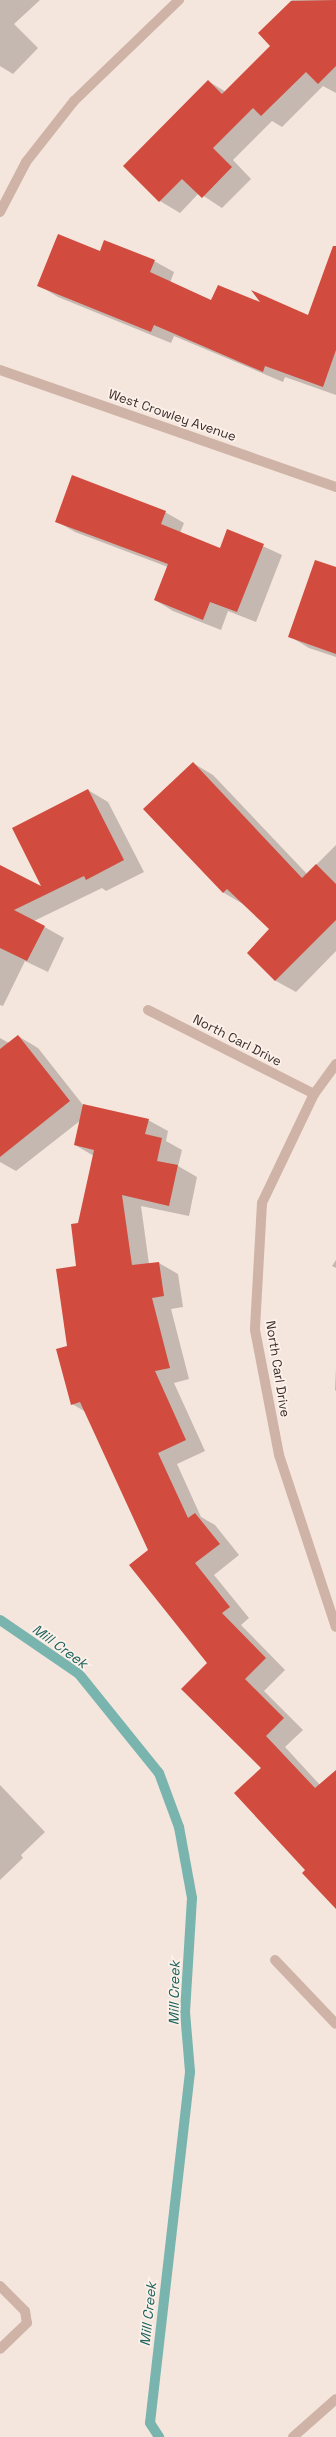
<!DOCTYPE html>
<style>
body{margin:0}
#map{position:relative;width:336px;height:2437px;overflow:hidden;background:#f5e6dd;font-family:"Space Grotesk",sans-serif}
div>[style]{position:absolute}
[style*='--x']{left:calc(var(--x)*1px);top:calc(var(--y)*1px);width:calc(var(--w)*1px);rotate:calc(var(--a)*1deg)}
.shadow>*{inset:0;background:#0003}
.stream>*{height:10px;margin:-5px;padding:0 5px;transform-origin:5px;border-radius:5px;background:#79b5ae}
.building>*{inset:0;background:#d14b3f}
.service>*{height:10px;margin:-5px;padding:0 5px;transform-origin:5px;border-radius:5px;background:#cfb3a7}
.minor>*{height:10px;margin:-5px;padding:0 5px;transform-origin:5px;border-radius:5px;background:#cfb3a7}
.tertiary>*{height:10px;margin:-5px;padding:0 5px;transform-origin:5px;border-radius:5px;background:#cfb3a7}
span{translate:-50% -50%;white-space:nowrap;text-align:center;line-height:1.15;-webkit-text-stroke:3.5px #fcf1ea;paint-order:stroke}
.street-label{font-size:13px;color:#3a2b28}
.water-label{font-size:14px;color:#19615a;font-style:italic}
</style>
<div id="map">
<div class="shadow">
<i style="clip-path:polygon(0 0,40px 0,14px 24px,38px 48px,13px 74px,0 66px)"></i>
<i style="clip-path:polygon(292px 0,336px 0,336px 93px,323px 86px,282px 127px,272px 121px,233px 160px,251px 179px,222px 208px,199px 193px,180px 213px,160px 201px,124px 166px,208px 81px,226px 92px,272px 46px,259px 33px)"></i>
<i style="clip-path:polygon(100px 252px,154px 261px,174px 272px,170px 283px,212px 301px,263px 304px,308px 316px,336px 291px,336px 395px,285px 377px,283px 382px,174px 336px,171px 343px,58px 297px,38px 285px)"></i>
<i style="clip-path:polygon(165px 512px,184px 523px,180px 533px,220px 549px,228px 530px,282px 555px,256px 622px,228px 611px,221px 630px,173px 611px,155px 600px,168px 567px,75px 532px,56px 521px)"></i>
<i style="clip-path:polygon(336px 568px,336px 657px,309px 648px,289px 636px)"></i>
<i style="clip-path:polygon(193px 763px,213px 775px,307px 874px,336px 845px,336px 951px,296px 992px,276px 981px,248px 953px,271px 929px,243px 904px,224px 893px,145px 809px)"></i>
<i style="clip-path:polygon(88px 790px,108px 802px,144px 872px,106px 891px,102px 888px,34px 921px,64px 938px,48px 972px,25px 961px,3px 1006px,0 1005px,0 866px,43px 888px)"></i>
<i style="clip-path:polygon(18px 1036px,38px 1048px,83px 1105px,148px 1120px,168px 1131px,166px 1141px,182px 1150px,178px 1166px,197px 1177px,189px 1216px,141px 1206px,149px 1264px,159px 1263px,178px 1274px,183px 1307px,171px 1309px,189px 1379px,174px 1383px,205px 1451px,177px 1464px,201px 1517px,215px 1525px,239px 1555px,214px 1575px,249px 1618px,241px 1625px,285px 1670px,264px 1691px,303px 1730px,285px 1747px,320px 1785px,336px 1777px,336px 1907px,306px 1870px,262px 1768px,149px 1550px,86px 1412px,72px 1404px,68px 1347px,78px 1267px,79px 1224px,94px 1156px,75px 1145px,81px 1120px,16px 1171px,0 1162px,0 1038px,9px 1043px)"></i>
<i style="clip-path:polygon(336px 1260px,336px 1268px,332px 1266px)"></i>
<i style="clip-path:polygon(336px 1368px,336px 1391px,335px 1390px)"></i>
<i style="clip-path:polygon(0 1785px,45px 1832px,21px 1855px,23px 1858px,0 1880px)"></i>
</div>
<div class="stream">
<i style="--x:0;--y:1620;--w:96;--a:34.4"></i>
<i style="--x:79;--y:1674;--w:127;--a:51.1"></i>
<i style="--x:159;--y:1773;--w:58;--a:69.7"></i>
<i style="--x:179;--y:1827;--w:72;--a:79.6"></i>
<i style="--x:192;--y:1898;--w:114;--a:93.5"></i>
<i style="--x:185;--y:2012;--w:60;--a:85.2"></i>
<i style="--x:190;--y:2072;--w:353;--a:96.5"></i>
<i style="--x:150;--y:2423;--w:17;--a:57"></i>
</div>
<div class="building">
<i style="clip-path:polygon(336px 0,336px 66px,318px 84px,306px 72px,261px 116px,253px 108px,213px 148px,232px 167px,202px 198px,182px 179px,159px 202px,123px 166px,208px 80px,222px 94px,270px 46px,258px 33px,291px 1px)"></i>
<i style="clip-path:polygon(58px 234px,100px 251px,104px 240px,155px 260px,150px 272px,211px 300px,218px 285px,260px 302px,251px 290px,308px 315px,333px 246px,336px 246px,336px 350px,323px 387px,265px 366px,263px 372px,154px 325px,151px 332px,37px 286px)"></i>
<i style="clip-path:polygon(72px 475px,166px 511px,161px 524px,220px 548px,227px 529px,264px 544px,237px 612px,210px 602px,203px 620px,154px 600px,168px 564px,55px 522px)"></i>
<i style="clip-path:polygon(315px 560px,336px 567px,336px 654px,288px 637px)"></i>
<i style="clip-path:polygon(193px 762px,302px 878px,316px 864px,336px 884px,336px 920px,275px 981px,247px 953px,269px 929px,227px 889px,223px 893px,143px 809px)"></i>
<i style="clip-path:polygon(88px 789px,124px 860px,86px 880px,84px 876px,14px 910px,45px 926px,27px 961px,0 948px,0 865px,41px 886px,12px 828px)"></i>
<i style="clip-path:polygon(18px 1035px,70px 1101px,0 1157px,0 1049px)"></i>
<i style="clip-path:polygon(83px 1104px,149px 1119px,145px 1134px,162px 1138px,157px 1161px,178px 1165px,169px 1206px,122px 1195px,132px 1265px,159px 1262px,164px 1296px,152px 1298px,170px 1368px,155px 1371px,186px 1440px,158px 1453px,188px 1518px,195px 1513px,220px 1544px,195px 1563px,230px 1607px,222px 1613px,266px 1658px,245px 1679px,284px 1718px,266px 1736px,315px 1788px,336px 1770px,336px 1909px,302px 1873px,305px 1870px,234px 1793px,261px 1768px,181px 1689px,207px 1663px,129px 1565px,148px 1550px,80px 1402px,71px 1405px,56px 1349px,67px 1346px,56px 1269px,76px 1266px,71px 1224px,78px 1223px,94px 1150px,74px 1145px)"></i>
</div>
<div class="service">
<i style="--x:275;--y:1960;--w:88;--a:46.4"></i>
<i style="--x:0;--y:2286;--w:35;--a:45"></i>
<i style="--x:25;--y:2311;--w:12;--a:81"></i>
<i style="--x:27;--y:2323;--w:37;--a:136"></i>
</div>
<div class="minor">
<i style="--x:0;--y:212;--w:56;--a:-62.5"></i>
<i style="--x:26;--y:162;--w:78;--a:-51.8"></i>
<i style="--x:74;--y:101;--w:146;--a:-43.9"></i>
<i style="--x:0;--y:370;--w:356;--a:19.2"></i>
<i style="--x:148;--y:1010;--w:186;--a:26.8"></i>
<i style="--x:336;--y:1064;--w:37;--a:126"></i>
<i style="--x:314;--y:1094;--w:121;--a:115.5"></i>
<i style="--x:262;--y:1203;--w:127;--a:93.2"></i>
<i style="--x:255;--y:1330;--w:127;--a:79.1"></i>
<i style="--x:279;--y:1455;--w:181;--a:71.7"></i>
</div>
<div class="tertiary">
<i style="--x:293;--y:2437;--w:57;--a:-41.5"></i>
</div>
<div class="street-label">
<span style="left:172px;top:416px;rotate:19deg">West Crowley Avenue</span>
<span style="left:237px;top:1041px;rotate:27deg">North Carl Drive</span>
<span style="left:277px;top:1369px;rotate:81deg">North Carl Drive</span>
</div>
<div class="water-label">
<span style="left:60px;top:1646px;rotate:36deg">Mill Creek</span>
<span style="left:174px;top:1993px;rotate:-89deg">Mill Creek</span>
<span style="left:148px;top:2314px;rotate:-84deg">Mill Creek</span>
</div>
</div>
